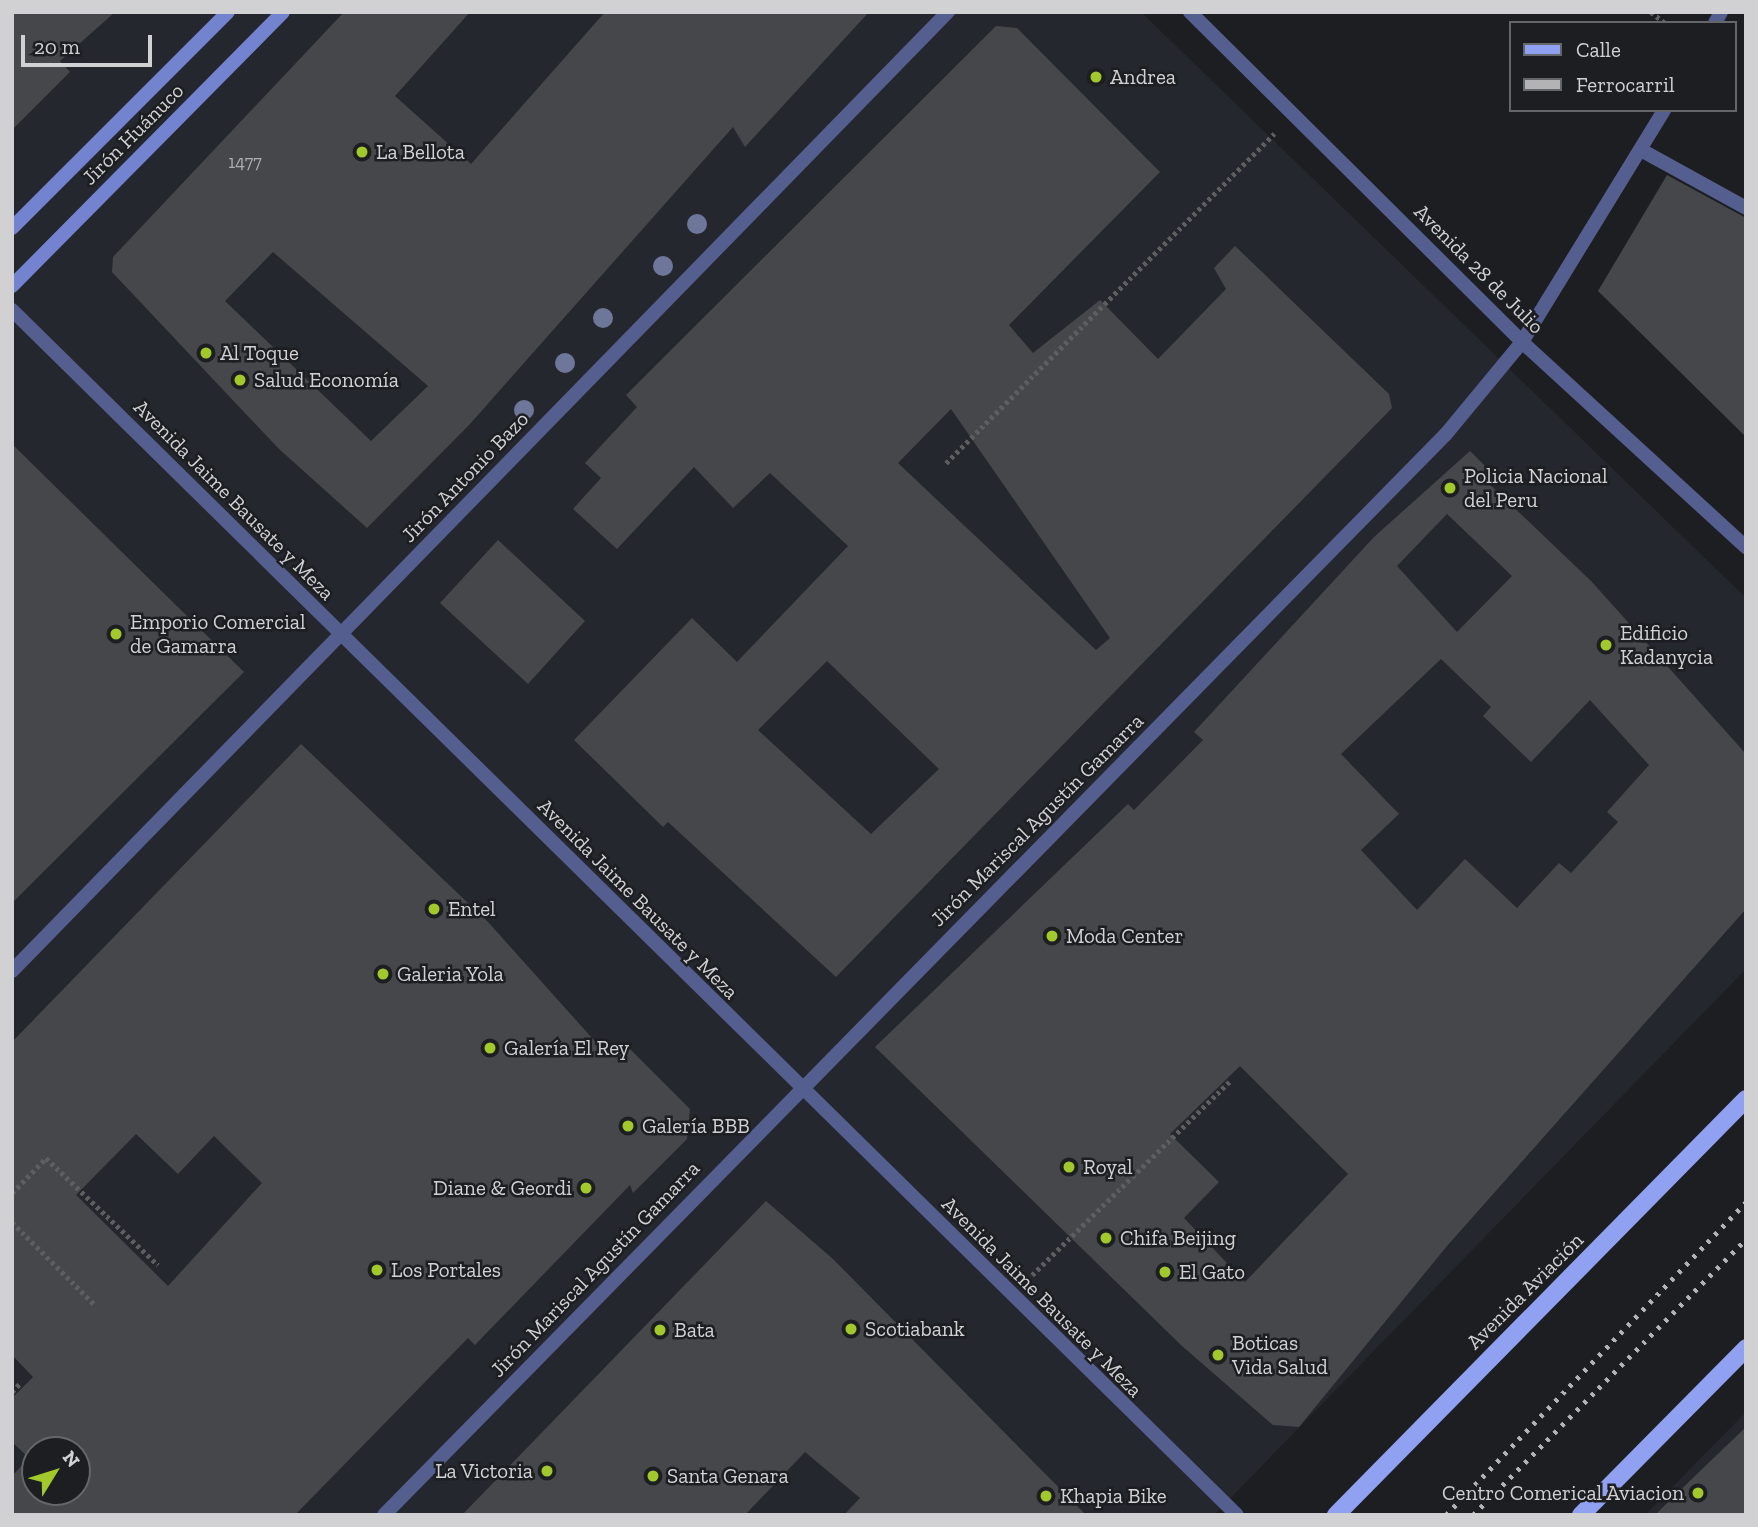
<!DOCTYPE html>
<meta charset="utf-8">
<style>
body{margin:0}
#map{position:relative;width:1758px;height:1527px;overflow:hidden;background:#1d1e21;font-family:"Zilla Slab",serif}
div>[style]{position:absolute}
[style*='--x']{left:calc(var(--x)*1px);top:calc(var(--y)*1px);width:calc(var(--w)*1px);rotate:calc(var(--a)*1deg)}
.built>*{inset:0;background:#25272f}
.building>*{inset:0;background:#46474a}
.path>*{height:4.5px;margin-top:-2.25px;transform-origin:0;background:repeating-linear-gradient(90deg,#5e5e61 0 3.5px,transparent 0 7px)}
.street>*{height:14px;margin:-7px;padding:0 7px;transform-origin:7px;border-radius:7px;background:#545f8f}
.secondary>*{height:14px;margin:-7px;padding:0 7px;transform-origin:7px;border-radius:7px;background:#7383d0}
.primary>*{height:18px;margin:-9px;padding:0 9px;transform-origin:9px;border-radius:9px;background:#90a1f1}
.rail>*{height:5px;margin-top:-2.5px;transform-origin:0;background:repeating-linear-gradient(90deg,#b3b3b6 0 3.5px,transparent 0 10.5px)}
.trees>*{width:20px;height:20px;margin:-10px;border-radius:50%;background:#6e7799}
.dots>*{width:19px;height:19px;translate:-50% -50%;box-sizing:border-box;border:4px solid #1d1e21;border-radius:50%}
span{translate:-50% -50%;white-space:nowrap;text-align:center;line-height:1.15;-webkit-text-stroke:5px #1d1e21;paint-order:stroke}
.number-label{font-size:18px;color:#aeaeb2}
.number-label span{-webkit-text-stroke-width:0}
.poi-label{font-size:21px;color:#d1d1d4}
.left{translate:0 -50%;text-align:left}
.right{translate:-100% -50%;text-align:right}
.street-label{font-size:21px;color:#d1d1d4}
.frame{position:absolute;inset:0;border:14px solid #d1d1d4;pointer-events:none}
.legend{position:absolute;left:1509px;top:21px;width:228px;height:91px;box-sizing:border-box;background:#1d1e21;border:2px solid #656669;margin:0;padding:9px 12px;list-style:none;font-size:21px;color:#d1d1d4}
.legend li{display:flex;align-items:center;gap:14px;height:35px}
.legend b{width:35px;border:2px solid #656669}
.north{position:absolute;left:21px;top:1436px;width:70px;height:70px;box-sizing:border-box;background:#1d1e21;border:2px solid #656669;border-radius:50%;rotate:52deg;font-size:19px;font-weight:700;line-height:28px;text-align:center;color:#d1d1d4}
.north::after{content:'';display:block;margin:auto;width:24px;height:32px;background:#a1c92b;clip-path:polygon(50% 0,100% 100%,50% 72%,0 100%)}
.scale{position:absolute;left:21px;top:35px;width:131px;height:32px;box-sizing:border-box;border:4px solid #d1d1d4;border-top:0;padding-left:9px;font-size:21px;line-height:24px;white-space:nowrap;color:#d1d1d4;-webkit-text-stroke:5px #1d1e21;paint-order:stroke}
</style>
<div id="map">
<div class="built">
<i style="clip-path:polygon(evenodd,12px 12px,1141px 12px,1746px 598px,1746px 969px,1214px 1515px,12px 1515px,12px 12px,35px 1450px,77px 1450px,77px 1492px,35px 1492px,35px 1450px)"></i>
<i style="clip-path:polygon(1746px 1412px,1746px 1515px,1645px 1515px)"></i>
</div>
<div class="building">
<i style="clip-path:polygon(12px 12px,115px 12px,60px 61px,70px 72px,12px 130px)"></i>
<i style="clip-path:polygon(evenodd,344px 12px,470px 12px,395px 96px,471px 164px,605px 12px,869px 12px,745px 147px,733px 127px,470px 424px,367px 528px,278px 448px,112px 272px,113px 257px,344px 12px,273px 252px,428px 386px,371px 441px,225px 301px,273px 252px)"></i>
<i style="clip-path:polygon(evenodd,996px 26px,1017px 28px,1160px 172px,1009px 325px,1033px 353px,1100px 300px,1158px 359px,1226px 289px,1214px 268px,1235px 246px,1389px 394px,1392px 408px,836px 977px,668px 822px,663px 827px,574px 740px,692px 618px,737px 662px,848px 546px,770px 473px,733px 508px,694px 467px,617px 549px,573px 509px,601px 478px,585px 463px,637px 407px,626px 395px,996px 26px,951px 409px,1110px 638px,1096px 650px,898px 463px,951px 409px,996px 26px,827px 661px,939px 769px,871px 834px,758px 730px,827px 661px)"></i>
<i style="clip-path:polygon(1667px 175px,1746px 218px,1746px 437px,1598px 291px)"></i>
<i style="clip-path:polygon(12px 444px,244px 672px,12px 903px)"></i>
<i style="clip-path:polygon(evenodd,1470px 451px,1489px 470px,1482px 477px,1592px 582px,1746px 754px,1746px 909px,1447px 1246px,1299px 1427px,1273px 1425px,1182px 1346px,875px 1047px,1128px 804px,1134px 810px,1203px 740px,1194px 732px,1374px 537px,1470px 451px,1447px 514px,1512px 576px,1457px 632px,1397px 566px,1447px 514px,1470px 451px,1441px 659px,1491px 707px,1483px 716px,1531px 762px,1590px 700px,1649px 765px,1607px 812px,1618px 822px,1571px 873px,1559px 863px,1517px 908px,1465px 859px,1417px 910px,1361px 850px,1399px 814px,1341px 754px,1441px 659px,1470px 451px,1240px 1066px,1348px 1174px,1245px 1282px,1184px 1218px,1219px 1182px,1170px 1134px,1240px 1066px)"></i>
<i style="clip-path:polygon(498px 540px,585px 621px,528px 684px,440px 603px)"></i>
<i style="clip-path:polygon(evenodd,301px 744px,489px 923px,609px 1057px,624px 1043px,690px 1109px,687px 1139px,633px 1193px,630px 1185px,475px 1345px,468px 1338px,295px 1515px,12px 1515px,12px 1476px,29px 1458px,12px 1442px,12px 1398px,33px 1377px,12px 1355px,12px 1042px,301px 744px,136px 1134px,178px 1174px,214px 1136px,262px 1183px,168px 1286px,76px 1195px,136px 1134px,301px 744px,35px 1450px,77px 1450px,77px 1492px,35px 1492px,35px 1450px)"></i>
<i style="clip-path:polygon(766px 1201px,833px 1259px,1086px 1515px,844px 1515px,860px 1498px,805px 1452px,745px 1515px,462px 1515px)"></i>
<i style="clip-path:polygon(1746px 1427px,1746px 1515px,1655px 1515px,1699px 1472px)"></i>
</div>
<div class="path">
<i style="--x:1651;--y:12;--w:18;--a:38"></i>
<i style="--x:946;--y:463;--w:465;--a:-45.1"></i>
<i style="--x:12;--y:1193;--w:49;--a:-45.8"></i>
<i style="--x:46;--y:1158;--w:155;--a:43.7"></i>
<i style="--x:12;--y:1222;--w:119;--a:45"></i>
<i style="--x:1032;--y:1275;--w:276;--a:-44.4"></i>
<i style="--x:12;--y:1392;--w:13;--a:-48"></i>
</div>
<div class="street">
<i style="--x:1190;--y:12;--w:468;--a:44.8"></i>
<i style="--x:1522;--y:342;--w:304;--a:42.5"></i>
<i style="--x:1715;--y:23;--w:13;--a:-61"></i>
<i style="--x:1641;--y:150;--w:120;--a:28.9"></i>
<i style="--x:12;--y:310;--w:1718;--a:44.53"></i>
<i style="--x:12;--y:971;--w:1340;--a:-45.7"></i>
<i style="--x:384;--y:1515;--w:1515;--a:-45.51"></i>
<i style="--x:1446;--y:434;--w:119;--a:-50.4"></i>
<i style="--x:1522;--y:342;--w:272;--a:-58.5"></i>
</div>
<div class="secondary">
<i style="--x:12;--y:228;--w:305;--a:-45"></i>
<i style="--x:12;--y:286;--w:385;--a:-45.3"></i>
</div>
<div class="primary">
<i style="--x:1336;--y:1515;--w:584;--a:-45.42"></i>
<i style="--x:1581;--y:1515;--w:235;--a:-45.3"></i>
</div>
<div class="rail">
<i style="--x:1446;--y:1515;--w:434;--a:-46.2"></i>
<i style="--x:1473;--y:1515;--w:388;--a:-45.3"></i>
</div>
<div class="trees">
<i style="left:697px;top:224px"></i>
<i style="left:663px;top:266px"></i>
<i style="left:603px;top:318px"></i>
<i style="left:565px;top:363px"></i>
<i style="left:524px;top:410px"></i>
</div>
<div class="dots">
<i style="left:1096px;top:77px;background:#a1c92b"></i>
<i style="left:362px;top:152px;background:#a1c92b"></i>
<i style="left:206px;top:353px;background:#a1c92b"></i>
<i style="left:240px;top:380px;background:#a1c92b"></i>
<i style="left:1450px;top:488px;background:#a1c92b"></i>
<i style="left:116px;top:634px;background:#a1c92b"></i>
<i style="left:1606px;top:645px;background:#a1c92b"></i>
<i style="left:434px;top:909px;background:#a1c92b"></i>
<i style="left:1052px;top:936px;background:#a1c92b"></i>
<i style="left:383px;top:974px;background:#a1c92b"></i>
<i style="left:490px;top:1048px;background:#a1c92b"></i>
<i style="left:628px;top:1126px;background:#a1c92b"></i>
<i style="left:1069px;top:1167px;background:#a1c92b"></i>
<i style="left:586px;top:1188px;background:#a1c92b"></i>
<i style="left:1106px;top:1238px;background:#a1c92b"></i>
<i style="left:377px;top:1270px;background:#a1c92b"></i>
<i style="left:1165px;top:1272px;background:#a1c92b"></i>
<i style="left:851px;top:1329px;background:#a1c92b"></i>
<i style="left:660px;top:1330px;background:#a1c92b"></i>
<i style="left:1218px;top:1355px;background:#a1c92b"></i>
<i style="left:547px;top:1471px;background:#a1c92b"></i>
<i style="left:653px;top:1476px;background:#a1c92b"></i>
<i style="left:1698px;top:1493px;background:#a1c92b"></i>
<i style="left:1046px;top:1496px;background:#a1c92b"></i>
</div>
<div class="number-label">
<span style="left:245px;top:162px">1477</span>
</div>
<div class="poi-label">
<span class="left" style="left:1110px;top:77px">Andrea</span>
<span class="left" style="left:376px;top:152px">La Bellota</span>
<span class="left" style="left:220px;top:353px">Al Toque</span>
<span class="left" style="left:254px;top:380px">Salud Economía</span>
<span class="left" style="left:1464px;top:488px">Policia Nacional<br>del Peru</span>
<span class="left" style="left:130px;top:634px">Emporio Comercial<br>de Gamarra</span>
<span class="left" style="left:1620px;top:645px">Edificio<br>Kadanycia</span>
<span class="left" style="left:448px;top:909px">Entel</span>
<span class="left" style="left:1066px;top:936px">Moda Center</span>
<span class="left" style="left:397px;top:974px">Galeria Yola</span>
<span class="left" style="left:504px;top:1048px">Galería El Rey</span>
<span class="left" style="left:642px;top:1126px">Galería BBB</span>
<span class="left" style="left:1083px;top:1167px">Royal</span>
<span class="right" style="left:572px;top:1188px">Diane &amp; Geordi</span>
<span class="left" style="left:1120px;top:1238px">Chifa Beijing</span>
<span class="left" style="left:391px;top:1270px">Los Portales</span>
<span class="left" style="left:1179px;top:1272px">El Gato</span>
<span class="left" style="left:865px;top:1329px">Scotiabank</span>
<span class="left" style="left:674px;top:1330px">Bata</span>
<span class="left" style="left:1232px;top:1355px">Boticas<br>Vida Salud</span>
<span class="right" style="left:533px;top:1471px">La Victoria</span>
<span class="left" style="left:667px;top:1476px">Santa Genara</span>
<span class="right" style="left:1684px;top:1493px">Centro Comerical Aviacion</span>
<span class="left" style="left:1060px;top:1496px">Khapia Bike</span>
</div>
<div class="street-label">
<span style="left:133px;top:134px;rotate:-45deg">Jirón Huánuco</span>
<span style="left:1479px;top:269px;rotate:45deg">Avenida 28 de Julio</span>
<span style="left:465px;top:477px;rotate:-46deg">Jirón Antonio Bazo</span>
<span style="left:234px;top:500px;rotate:45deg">Avenida Jaime Bausate y Meza</span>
<span style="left:1037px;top:820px;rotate:-45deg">Jirón Mariscal Agustín Gamarra</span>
<span style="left:638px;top:899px;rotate:45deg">Avenida Jaime Bausate y Meza</span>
<span style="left:595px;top:1269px;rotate:-46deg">Jirón Mariscal Agustín Gamarra</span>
<span style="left:1525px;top:1291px;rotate:-45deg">Avenida Aviación</span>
<span style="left:1042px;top:1297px;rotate:45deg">Avenida Jaime Bausate y Meza</span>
</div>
<div class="frame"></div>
<ul class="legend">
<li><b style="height:9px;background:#90a1f1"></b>Calle</li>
<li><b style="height:9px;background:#b3b3b6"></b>Ferrocarril</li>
</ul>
<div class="north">N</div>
<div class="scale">20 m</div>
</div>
